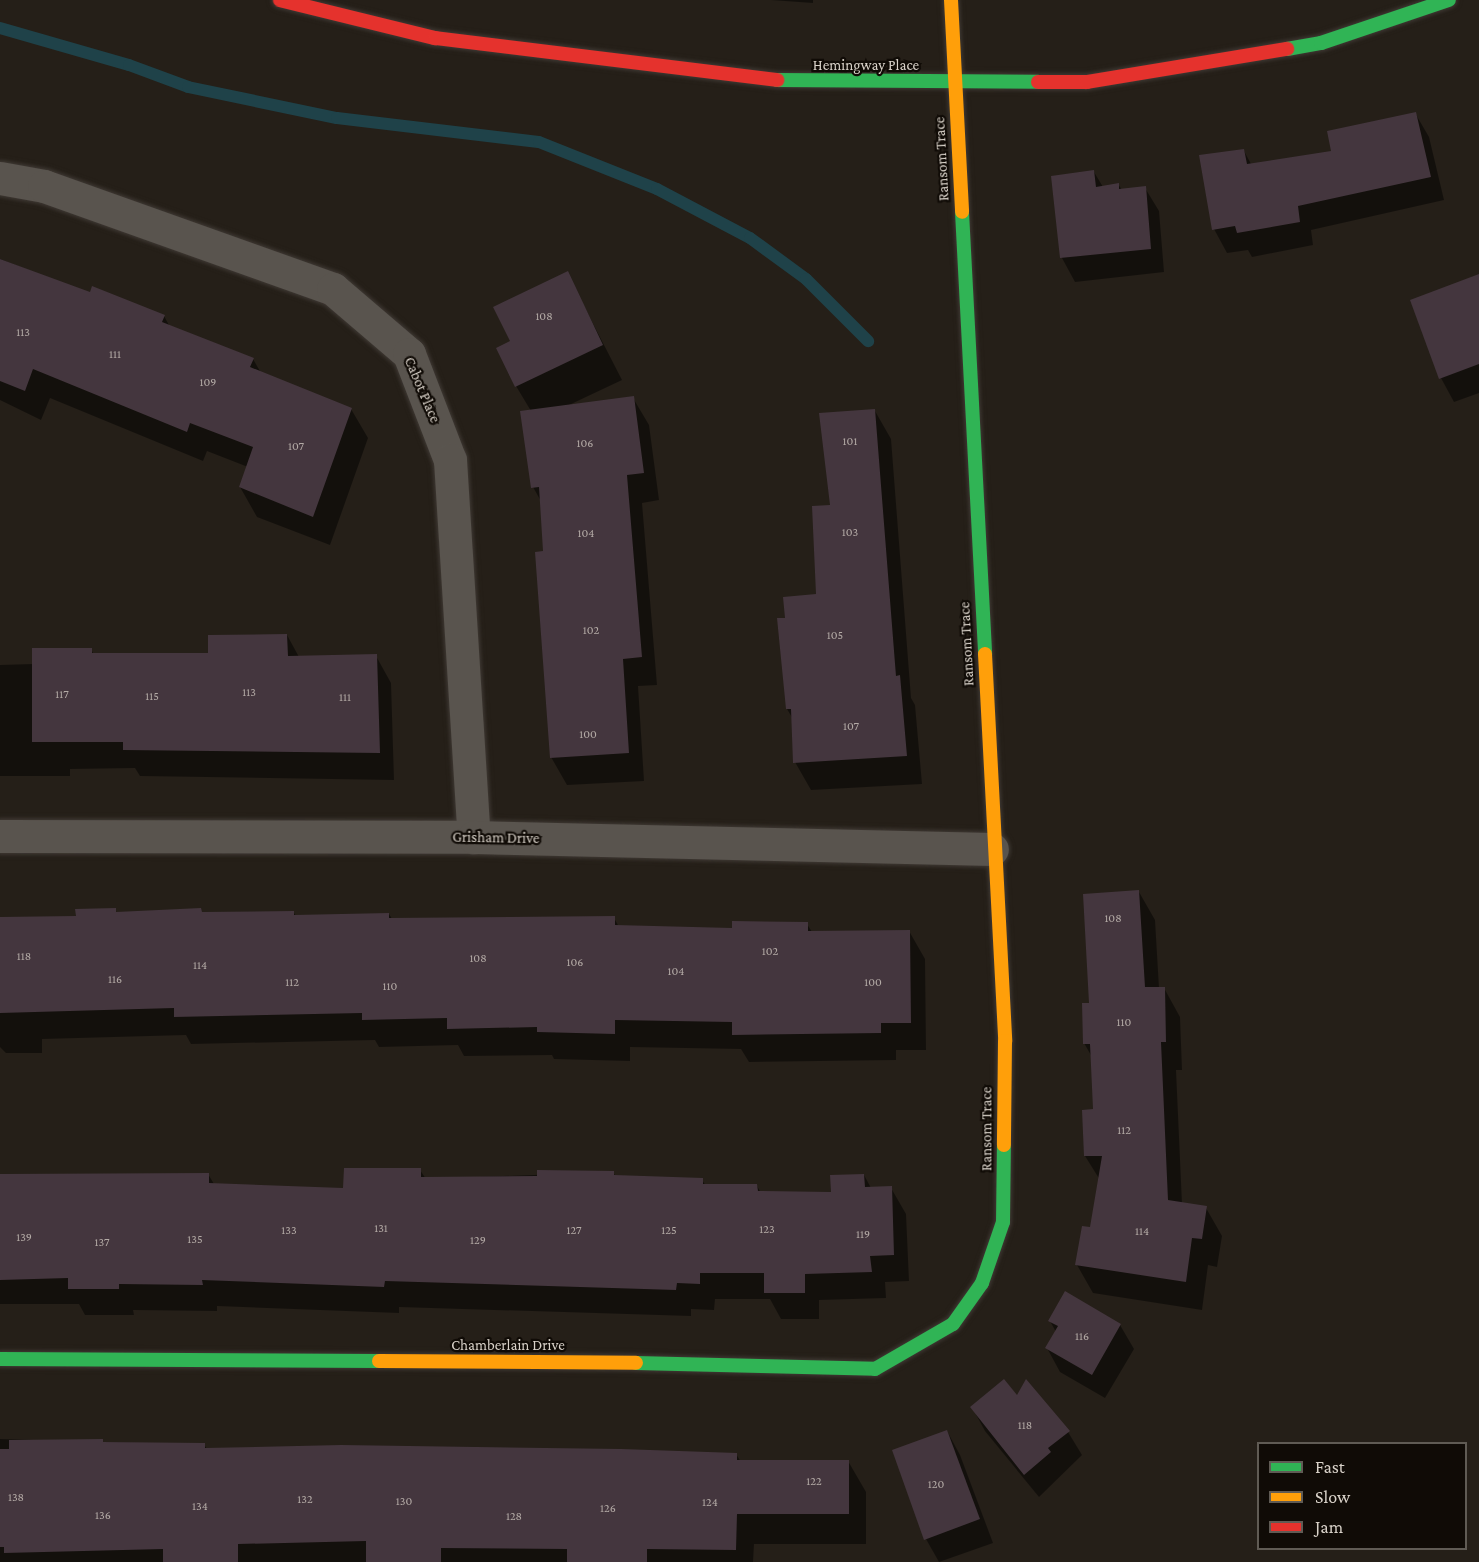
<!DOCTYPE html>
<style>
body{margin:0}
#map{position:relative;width:1479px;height:1562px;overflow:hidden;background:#251f18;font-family:"Crimson Pro",serif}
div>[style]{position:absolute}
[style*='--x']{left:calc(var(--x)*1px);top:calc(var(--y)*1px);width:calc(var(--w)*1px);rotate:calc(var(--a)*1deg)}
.shadow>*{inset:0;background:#0007}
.stream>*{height:12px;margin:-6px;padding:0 6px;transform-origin:6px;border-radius:6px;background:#1f4249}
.building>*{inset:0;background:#44363e}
.roads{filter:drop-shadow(0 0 2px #3f3934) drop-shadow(0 0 2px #3f3934)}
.street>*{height:33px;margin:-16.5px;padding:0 16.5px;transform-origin:16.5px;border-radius:16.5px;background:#59544e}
.fast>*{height:14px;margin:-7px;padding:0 7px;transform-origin:7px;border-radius:7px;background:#30b455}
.slow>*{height:14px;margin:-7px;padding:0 7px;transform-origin:7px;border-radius:7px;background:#ff9f0a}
.jam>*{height:14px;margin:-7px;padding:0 7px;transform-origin:7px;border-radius:7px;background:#e5322d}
span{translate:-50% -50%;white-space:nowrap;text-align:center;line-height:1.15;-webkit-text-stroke:4.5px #100b06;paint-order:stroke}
.number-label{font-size:12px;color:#b4aba6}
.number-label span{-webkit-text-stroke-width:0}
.street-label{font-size:15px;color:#d9d2c9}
.legend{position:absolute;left:1257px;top:1442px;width:210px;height:108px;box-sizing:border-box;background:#100b06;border:2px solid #605b54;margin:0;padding:8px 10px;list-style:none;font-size:18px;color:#d9d2c9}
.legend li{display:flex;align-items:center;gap:12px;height:30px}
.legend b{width:30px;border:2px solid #605b54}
</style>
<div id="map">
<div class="shadow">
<i style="clip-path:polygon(771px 0,813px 0,813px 3px)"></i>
<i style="clip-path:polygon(1415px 113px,1429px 137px,1444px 200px,1311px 230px,1313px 245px,1252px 257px,1248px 250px,1227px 253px,1214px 229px,1244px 151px,1251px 164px,1333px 152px)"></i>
<i style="clip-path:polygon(1094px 172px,1103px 187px,1118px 184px,1122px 190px,1145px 188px,1159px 211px,1164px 272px,1075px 282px,1062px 258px)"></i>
<i style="clip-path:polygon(0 259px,90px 294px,164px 316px,170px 327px,253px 359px,261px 373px,351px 409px,368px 438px,330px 545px,257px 517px,240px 487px,248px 467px,207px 451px,203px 461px,50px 398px,41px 420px,0 400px)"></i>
<i style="clip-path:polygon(567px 273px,622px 380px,569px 405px,633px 398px,649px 425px,659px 500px,642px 503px,657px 685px,638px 686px,644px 781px,567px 785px,551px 757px,542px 503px,533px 487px,531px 411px,516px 386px,512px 342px)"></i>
<i style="clip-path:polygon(1479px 275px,1479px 393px,1454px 402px,1441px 378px)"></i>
<i style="clip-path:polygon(875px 411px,891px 439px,911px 698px,915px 705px,922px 784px,811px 790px,795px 762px,793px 719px,787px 709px,787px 619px,818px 596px,831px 506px)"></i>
<i style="clip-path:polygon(287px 635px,299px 657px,376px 656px,391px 683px,394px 780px,140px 776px,135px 768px,70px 769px,70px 776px,0 776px,0 665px,33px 664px,91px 649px,94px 655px,210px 655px)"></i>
<i style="clip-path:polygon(1139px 892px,1155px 920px,1159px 988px,1164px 988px,1180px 1017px,1182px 1070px,1176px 1070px,1182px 1204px,1206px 1208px,1222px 1236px,1217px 1267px,1208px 1265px,1202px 1310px,1093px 1293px,1077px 1265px,1092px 1229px,1100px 1180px,1085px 1156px,1094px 1110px,1092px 1057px,1084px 1043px,1091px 1004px)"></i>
<i style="clip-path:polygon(115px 910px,117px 913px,294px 913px,296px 916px,389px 914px,392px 919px,614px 918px,619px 927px,734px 930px,807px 924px,812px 932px,909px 931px,925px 959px,926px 1050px,896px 1050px,896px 1060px,749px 1062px,741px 1049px,630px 1047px,630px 1061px,554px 1059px,552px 1055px,464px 1056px,458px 1045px,379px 1047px,375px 1040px,191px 1044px,186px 1035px,42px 1039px,42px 1053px,6px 1053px,0 1047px,0 919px,77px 917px)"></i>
<i style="clip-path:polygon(420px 1170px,426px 1179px,613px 1172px,616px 1177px,702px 1180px,706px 1186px,757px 1186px,761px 1193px,832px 1193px,864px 1175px,871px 1188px,891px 1188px,906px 1214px,909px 1281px,885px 1282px,886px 1298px,819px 1300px,819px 1319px,781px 1319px,770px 1299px,715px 1299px,714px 1310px,691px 1309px,691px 1316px,399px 1307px,399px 1313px,217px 1306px,217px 1311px,133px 1310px,134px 1315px,85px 1315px,79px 1304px,0 1304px,0 1175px,208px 1174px,214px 1184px,345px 1189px)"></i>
<i style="clip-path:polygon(1050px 1321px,1120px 1325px,1134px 1349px,1105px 1398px,1060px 1372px,1047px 1348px,1056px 1332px)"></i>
<i style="clip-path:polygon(1017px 1398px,1068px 1432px,1082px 1455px,1039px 1497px,985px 1431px,972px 1407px)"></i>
<i style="clip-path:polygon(947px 1431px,960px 1455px,993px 1543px,939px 1562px,926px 1539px)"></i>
<i style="clip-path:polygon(0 1439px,204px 1445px,208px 1450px,736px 1454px,741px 1462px,848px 1461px,866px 1492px,866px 1544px,754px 1544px,753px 1562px,0 1562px)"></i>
</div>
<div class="stream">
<i style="--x:0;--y:28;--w:134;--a:16"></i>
<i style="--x:129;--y:65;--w:63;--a:20.4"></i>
<i style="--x:188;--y:87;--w:152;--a:11.8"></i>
<i style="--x:337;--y:118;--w:203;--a:6.8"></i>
<i style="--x:539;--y:142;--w:127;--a:21.7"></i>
<i style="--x:657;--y:189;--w:105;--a:27.8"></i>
<i style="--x:750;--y:238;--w:69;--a:36.2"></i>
<i style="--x:806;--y:279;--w:88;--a:45"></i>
</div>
<div class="building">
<i style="clip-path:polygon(1416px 112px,1431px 177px,1298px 206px,1300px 222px,1237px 233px,1235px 226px,1212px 230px,1199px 155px,1244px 149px,1247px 164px,1331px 151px,1327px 131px)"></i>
<i style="clip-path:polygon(1094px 170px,1096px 187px,1119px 183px,1119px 189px,1146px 186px,1151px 249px,1060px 258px,1051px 176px)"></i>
<i style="clip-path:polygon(0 259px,90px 292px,92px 286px,165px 315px,162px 322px,254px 358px,250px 367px,352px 408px,313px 517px,239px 487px,253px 447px,190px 423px,187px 432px,33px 369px,25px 391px,0 381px)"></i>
<i style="clip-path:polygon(568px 271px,603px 345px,515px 387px,496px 348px,510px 341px,493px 307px)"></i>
<i style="clip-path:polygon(1479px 274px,1479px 364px,1439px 379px,1410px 300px)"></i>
<i style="clip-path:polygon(634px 396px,644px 473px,627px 475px,642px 657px,623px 659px,629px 753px,550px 758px,535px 552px,543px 551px,539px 487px,531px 488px,520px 411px)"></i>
<i style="clip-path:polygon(875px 409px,896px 676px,900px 675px,907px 756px,793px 763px,791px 709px,786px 709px,777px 618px,785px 618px,783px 597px,816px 594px,812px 506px,830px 505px,819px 413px)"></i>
<i style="clip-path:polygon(287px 634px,288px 656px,377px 654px,380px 753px,123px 750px,123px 742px,32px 742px,32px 648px,92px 648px,92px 653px,208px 653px,208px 635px)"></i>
<i style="clip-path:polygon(1139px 890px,1145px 987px,1165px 987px,1166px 1042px,1161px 1042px,1168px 1200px,1207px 1206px,1202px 1239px,1192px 1238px,1186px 1282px,1075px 1265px,1082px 1226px,1090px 1227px,1102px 1156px,1084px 1156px,1082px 1110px,1093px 1109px,1090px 1044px,1083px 1044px,1082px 1003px,1089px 1003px,1083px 894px)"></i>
<i style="clip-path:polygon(116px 908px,116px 912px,201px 908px,202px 912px,294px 911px,294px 915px,389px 913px,389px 918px,615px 916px,615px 925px,732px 928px,732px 921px,808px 922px,808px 931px,910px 930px,911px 1023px,881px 1023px,881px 1033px,732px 1035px,732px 1022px,615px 1020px,615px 1034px,537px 1032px,537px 1027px,447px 1029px,447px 1018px,362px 1020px,362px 1013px,174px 1017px,174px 1008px,0 1013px,0 917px,76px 916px,75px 909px)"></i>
<i style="clip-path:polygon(344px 1168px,421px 1168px,421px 1177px,537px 1176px,537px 1170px,614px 1171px,614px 1175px,703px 1178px,703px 1184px,757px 1184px,758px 1191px,831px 1192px,830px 1175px,864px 1174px,865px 1187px,892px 1186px,894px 1255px,870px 1256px,872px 1272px,805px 1274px,805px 1293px,764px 1293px,764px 1273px,700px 1273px,700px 1284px,677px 1283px,676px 1290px,385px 1281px,384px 1287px,202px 1280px,203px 1285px,119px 1284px,119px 1289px,68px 1289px,68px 1278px,0 1280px,0 1174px,209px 1173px,209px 1183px,343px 1188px)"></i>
<i style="clip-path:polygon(1065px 1291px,1121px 1324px,1092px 1375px,1045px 1348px,1058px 1326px,1048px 1321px)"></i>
<i style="clip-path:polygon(1004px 1379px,1017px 1395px,1026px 1379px,1070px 1431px,1048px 1448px,1051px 1452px,1024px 1475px,970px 1407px)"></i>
<i style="clip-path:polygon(947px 1430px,980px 1519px,924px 1540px,892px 1450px)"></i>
<i style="clip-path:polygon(103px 1439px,103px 1442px,205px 1443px,205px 1448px,341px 1445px,621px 1449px,737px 1453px,737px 1460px,849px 1460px,849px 1514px,737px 1514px,736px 1550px,647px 1549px,647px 1562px,567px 1562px,567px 1549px,441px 1548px,441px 1562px,366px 1562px,366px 1541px,238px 1544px,238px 1562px,163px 1562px,163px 1549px,4px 1553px,4px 1547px,0 1547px,0 1449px,9px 1449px,9px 1440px)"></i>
</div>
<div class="roads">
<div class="street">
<i style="--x:0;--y:178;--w:45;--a:10.3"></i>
<i style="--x:44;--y:186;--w:307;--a:19.6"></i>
<i style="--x:333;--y:289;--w:100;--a:40.5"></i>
<i style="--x:409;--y:354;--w:114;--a:68.9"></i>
<i style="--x:450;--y:460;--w:378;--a:86.4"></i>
<i style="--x:0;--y:836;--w:474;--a:0.1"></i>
<i style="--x:474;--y:837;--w:518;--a:1.33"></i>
</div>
<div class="fast">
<i style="--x:1287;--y:49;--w:35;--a:-10"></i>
<i style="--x:1321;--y:43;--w:135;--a:-18.6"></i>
<i style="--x:777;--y:80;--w:261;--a:0.4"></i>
<i style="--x:962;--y:212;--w:443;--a:87"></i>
<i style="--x:0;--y:1359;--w:379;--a:0.3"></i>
<i style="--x:636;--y:1363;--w:239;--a:1.4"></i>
<i style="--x:875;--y:1369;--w:90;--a:-30"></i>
<i style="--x:953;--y:1324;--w:50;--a:-54.7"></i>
<i style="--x:982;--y:1283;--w:65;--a:-71"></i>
<i style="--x:1003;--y:1222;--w:77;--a:-89.3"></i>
</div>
<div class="slow">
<i style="--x:951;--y:0;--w:212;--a:87"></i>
<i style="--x:985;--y:654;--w:388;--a:87"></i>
<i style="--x:1005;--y:1041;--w:104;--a:90.6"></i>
<i style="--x:379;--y:1361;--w:257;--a:0.4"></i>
</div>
<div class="jam">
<i style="--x:280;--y:0;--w:160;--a:13.8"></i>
<i style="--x:435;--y:38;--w:345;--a:7"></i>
<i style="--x:1038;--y:82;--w:49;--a:0"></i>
<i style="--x:1087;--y:82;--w:203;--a:-9.4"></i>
</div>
</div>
<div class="number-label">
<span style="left:544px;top:317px">108</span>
<span style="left:23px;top:333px">113</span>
<span style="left:115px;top:355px">111</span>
<span style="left:208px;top:383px">109</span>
<span style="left:850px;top:442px">101</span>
<span style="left:585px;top:444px">106</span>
<span style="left:296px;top:447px">107</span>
<span style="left:850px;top:533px">103</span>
<span style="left:586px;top:534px">104</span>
<span style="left:591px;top:631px">102</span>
<span style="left:835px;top:636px">105</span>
<span style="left:249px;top:693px">113</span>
<span style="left:62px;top:695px">117</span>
<span style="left:152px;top:697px">115</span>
<span style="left:345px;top:698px">111</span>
<span style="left:851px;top:727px">107</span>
<span style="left:588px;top:735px">100</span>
<span style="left:1113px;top:919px">108</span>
<span style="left:770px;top:952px">102</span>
<span style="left:24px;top:957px">118</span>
<span style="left:478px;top:959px">108</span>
<span style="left:575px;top:963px">106</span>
<span style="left:200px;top:966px">114</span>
<span style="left:676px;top:972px">104</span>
<span style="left:115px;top:980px">116</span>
<span style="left:292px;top:983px">112</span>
<span style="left:873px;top:983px">100</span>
<span style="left:390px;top:987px">110</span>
<span style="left:1124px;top:1023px">110</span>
<span style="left:1124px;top:1131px">112</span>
<span style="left:381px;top:1229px">131</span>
<span style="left:767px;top:1230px">123</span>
<span style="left:289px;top:1231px">133</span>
<span style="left:574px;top:1231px">127</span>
<span style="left:669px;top:1231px">125</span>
<span style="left:1142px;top:1232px">114</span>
<span style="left:863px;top:1235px">119</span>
<span style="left:24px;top:1238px">139</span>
<span style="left:195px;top:1240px">135</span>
<span style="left:478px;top:1241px">129</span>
<span style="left:102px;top:1243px">137</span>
<span style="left:1082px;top:1337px">116</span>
<span style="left:1025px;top:1426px">118</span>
<span style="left:814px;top:1482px">122</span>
<span style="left:936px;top:1485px">120</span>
<span style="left:16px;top:1498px">138</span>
<span style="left:305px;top:1500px">132</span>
<span style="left:404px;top:1502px">130</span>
<span style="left:710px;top:1503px">124</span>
<span style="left:200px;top:1507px">134</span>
<span style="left:608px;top:1509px">126</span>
<span style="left:103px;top:1516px">136</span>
<span style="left:514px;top:1517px">128</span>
</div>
<div class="street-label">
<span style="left:866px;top:66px">Hemingway Place</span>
<span style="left:942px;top:159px;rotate:-93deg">Ransom Trace</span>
<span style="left:422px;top:390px;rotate:67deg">Cabot Place</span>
<span style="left:967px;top:644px;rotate:-93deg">Ransom Trace</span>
<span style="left:496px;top:838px;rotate:1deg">Grisham Drive</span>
<span style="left:987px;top:1129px;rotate:-90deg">Ransom Trace</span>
<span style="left:508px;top:1346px">Chamberlain Drive</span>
</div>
<ul class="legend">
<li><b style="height:8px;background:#30b455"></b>Fast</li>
<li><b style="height:8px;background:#ff9f0a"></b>Slow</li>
<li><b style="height:8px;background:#e5322d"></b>Jam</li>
</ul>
</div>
